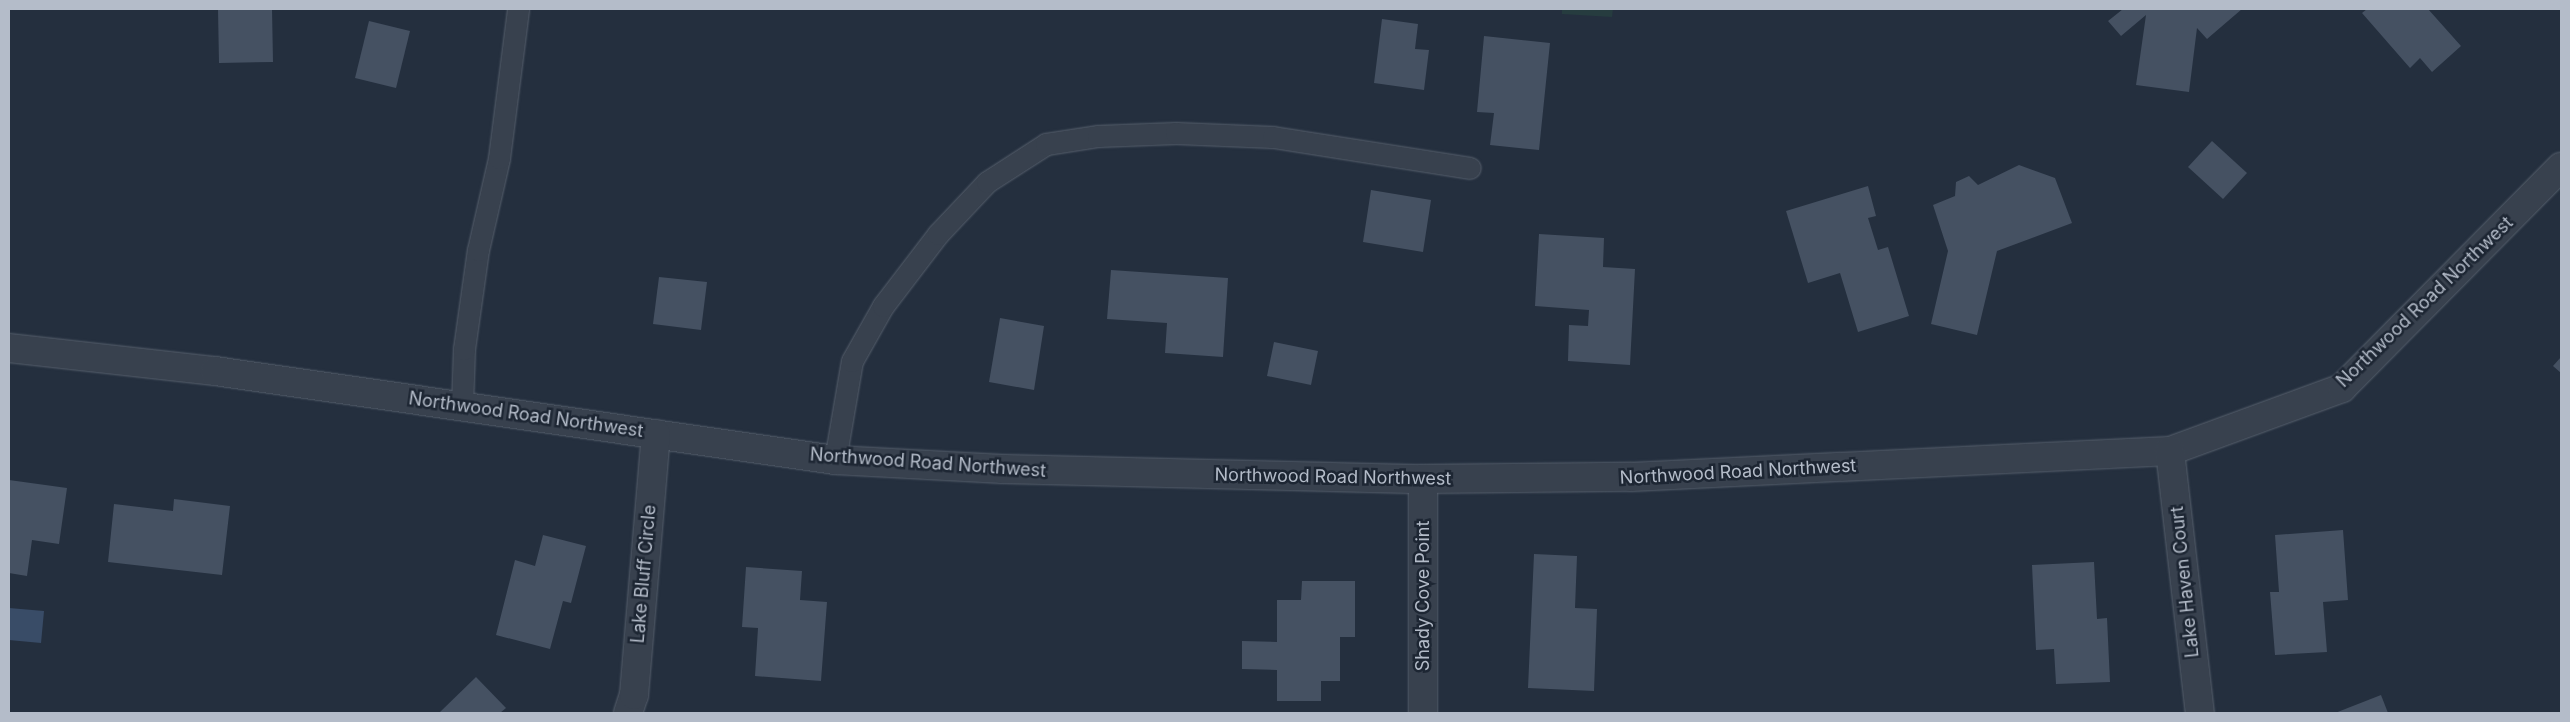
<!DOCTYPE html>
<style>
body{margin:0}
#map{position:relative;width:2570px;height:722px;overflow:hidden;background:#242f3e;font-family:Inter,sans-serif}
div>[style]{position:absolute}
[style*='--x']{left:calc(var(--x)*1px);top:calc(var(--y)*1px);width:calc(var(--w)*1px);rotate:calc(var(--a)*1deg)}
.green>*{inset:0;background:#263c3f}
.water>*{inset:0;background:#394c67}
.building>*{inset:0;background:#455162}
.roads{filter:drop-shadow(0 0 1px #565f6c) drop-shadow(0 0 1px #565f6c)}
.service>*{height:21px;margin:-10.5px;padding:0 10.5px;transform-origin:10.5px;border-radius:10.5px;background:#38414e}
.minor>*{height:28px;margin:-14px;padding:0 14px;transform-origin:14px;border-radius:14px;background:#38414e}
span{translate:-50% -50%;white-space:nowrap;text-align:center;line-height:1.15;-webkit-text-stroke:5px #1d2633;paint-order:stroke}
.street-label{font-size:18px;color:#b4bcc9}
.frame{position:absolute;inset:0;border:10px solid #b4bcc9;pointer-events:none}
</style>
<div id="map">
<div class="green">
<i style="clip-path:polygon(1562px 9px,1613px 9px,1612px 17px,1562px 14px)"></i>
</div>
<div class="water">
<i style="clip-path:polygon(9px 608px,44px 611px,41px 643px,9px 640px)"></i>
</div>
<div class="building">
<i style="clip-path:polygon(218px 9px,272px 9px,273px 62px,219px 63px)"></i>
<i style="clip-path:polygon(2123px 9px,2242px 9px,2207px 39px,2197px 28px,2189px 92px,2136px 85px,2146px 15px,2121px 36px,2108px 21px)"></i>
<i style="clip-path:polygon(2367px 9px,2428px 9px,2461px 46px,2432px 72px,2420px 58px,2410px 68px,2362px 13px)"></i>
<i style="clip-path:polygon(1382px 19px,1418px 24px,1415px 49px,1429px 50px,1424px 90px,1374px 83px)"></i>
<i style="clip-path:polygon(369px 21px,410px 31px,396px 88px,355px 78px)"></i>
<i style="clip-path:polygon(1484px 36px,1550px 43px,1539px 150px,1490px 145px,1494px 113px,1477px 112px)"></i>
<i style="clip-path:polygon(2212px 141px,2247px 173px,2223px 199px,2188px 167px)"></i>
<i style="clip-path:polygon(2019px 165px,2055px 178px,2072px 223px,1997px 251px,1977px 335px,1931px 324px,1948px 251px,1933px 205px,1955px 196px,1956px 182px,1969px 176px,1978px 185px)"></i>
<i style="clip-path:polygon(1868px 186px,1876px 216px,1868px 218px,1878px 250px,1888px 247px,1909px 316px,1858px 332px,1840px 273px,1808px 283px,1786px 211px)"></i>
<i style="clip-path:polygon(1371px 190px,1431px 200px,1423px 252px,1363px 242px)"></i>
<i style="clip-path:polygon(1539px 234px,1604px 238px,1603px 267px,1635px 269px,1630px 365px,1568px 361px,1569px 325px,1588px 326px,1589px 310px,1535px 306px)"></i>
<i style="clip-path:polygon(1111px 270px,1228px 278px,1223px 357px,1165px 353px,1167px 323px,1107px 319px)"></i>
<i style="clip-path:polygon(659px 277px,707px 282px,701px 330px,653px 324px)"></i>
<i style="clip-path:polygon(1000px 318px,1044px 326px,1034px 390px,989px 382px)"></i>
<i style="clip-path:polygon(1274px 342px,1318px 351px,1311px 385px,1267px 376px)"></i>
<i style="clip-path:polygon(2561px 357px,2561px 373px,2553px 366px)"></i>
<i style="clip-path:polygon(9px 480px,67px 488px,59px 544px,32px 540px,27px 576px,9px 573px)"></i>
<i style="clip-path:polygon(174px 499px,230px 506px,222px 575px,108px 562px,114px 504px,173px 511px)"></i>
<i style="clip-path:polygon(2343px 530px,2348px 600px,2323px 602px,2327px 652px,2275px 655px,2270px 592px,2279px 592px,2275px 535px)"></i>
<i style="clip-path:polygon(543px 535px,586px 546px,571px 603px,563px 601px,550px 649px,496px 635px,515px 560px,535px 566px)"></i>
<i style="clip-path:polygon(1534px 554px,1577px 556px,1575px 608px,1597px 609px,1594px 691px,1528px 688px)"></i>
<i style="clip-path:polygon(2094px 562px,2097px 619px,2107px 618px,2110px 682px,2056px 684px,2054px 649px,2036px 650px,2032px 565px)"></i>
<i style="clip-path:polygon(746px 567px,802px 571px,800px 600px,827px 602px,821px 681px,755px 676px,758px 628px,742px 627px)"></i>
<i style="clip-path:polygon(1302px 581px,1355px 581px,1355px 637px,1340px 637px,1340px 681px,1321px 681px,1321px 701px,1277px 701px,1277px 670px,1242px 669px,1242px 641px,1277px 642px,1277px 600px,1301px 600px)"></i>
<i style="clip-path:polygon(476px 677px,506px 708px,500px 713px,439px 713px)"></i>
<i style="clip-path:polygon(2381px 695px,2388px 713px,2335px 713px)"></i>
</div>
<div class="roads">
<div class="service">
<i style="--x:462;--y:406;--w:57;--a:-88"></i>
<i style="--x:464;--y:349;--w:100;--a:-82"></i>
<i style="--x:478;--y:250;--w:94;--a:-77.1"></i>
<i style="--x:499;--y:158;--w:150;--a:-82.7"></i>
<i style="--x:835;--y:460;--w:100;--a:-80.3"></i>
<i style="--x:852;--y:361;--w:63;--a:-60.6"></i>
<i style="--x:883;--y:306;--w:91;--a:-52.6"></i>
<i style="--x:938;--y:234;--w:71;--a:-46.7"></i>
<i style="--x:987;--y:182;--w:70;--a:-32.8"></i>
<i style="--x:1046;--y:144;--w:53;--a:-8.7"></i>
<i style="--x:1098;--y:136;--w:78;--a:-2.2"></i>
<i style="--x:1176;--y:133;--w:97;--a:2.4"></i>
<i style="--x:1273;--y:137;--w:199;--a:8.9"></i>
</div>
<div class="minor">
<i style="--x:9;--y:348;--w:207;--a:6.4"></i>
<i style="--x:215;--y:371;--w:626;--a:8.17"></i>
<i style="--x:835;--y:460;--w:168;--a:3.1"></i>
<i style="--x:1003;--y:469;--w:420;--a:1.4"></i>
<i style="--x:1423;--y:479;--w:208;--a:-0.6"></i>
<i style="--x:1631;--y:477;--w:540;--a:-2.76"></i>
<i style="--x:2170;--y:451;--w:183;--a:-20.1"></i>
<i style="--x:2342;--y:388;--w:311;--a:-45.3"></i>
<i style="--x:2170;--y:451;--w:264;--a:83.5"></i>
<i style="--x:1423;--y:479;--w:234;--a:90"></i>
<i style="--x:628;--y:713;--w:19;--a:-72"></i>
<i style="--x:634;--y:695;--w:262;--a:-85.2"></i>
</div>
</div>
<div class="street-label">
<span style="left:2425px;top:302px;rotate:-44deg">Northwood Road Northwest</span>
<span style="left:526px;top:415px;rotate:8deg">Northwood Road Northwest</span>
<span style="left:928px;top:463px;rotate:4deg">Northwood Road Northwest</span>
<span style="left:1738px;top:472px;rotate:-3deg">Northwood Road Northwest</span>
<span style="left:1333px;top:477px;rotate:1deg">Northwood Road Northwest</span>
<span style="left:644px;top:574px;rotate:-85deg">Lake Bluff Circle</span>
<span style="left:2185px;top:582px;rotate:-96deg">Lake Haven Court</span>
<span style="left:1423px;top:596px;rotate:-90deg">Shady Cove Point</span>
</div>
<div class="frame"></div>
</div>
